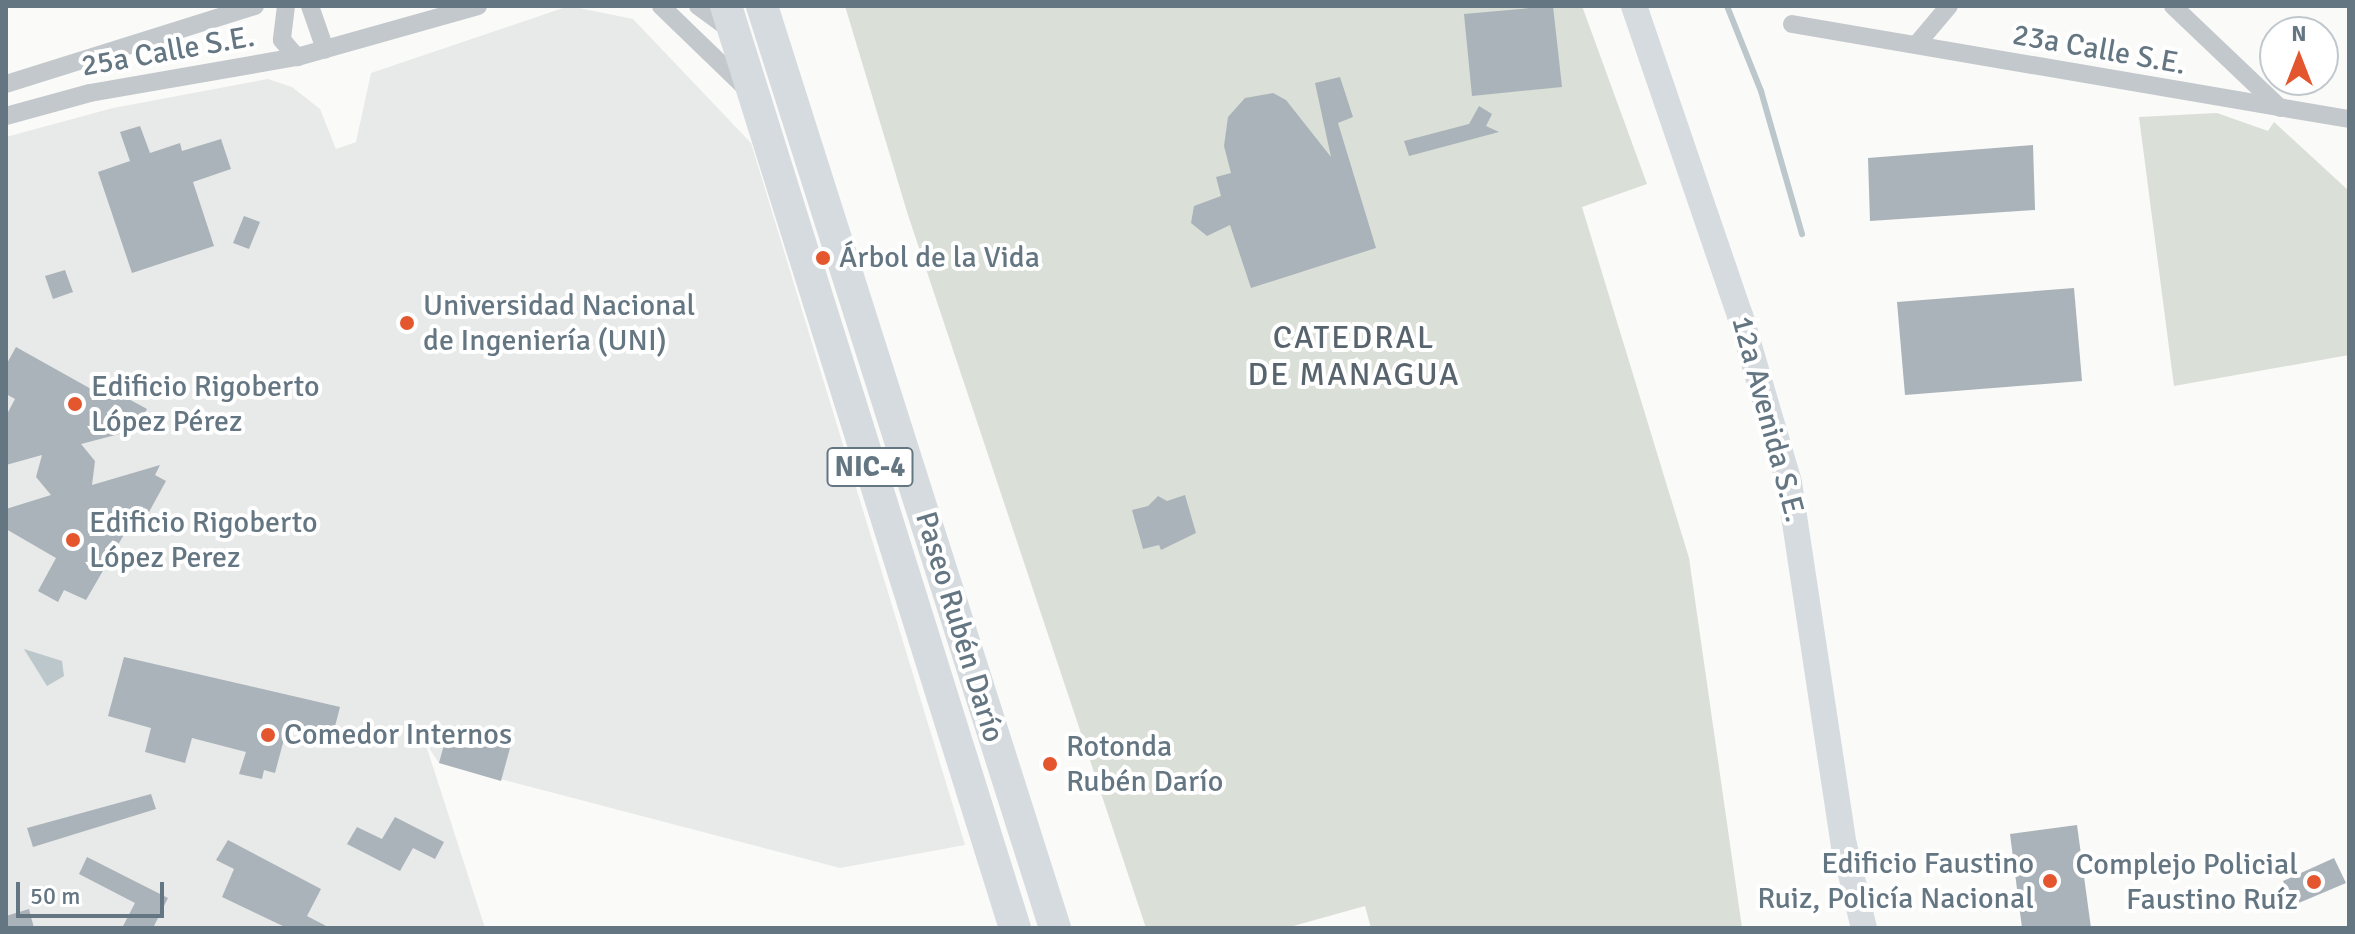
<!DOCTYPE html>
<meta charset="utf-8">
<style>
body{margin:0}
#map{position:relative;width:2355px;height:934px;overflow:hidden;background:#fafaf8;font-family:Signika,sans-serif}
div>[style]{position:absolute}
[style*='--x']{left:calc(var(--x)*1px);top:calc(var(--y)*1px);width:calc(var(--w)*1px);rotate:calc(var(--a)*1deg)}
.built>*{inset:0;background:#e8e9e9}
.green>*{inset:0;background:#dadfd7}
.water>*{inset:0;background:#bbc7cb}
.stream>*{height:6px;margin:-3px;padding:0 3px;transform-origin:3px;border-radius:3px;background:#bbc7cb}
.building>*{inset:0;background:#aab3b9}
.street>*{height:18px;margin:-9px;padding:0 9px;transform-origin:9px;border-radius:9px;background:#c3c8cc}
.secondary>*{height:26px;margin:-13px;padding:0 13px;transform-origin:13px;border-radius:13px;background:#d6dbdf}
.highway>*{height:32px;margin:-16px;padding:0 16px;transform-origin:16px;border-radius:16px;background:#d6dbdf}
.dots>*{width:22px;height:22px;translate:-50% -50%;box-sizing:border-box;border:4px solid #fff;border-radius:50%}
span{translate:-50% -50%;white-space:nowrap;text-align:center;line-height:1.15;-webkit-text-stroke:8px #fff;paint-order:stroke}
.shield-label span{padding:2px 6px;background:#fff;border:2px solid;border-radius:6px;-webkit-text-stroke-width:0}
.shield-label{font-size:28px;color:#657683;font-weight:700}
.street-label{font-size:30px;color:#657683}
.poi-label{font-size:30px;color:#657683}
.left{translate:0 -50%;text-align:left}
.right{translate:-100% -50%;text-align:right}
.neighbourhood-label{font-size:32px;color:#57646e;letter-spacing:2px}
.frame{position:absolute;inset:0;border:8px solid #657683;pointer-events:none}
.north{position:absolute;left:2259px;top:16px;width:80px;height:80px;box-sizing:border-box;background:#fff;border:2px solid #c1c8cd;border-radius:50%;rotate:0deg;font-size:22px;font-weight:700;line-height:32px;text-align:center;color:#657683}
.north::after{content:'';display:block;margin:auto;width:28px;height:36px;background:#e4572e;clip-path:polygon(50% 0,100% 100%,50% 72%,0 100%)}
.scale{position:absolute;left:16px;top:882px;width:148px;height:36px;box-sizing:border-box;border:4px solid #657683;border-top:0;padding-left:10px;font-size:24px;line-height:28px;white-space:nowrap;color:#657683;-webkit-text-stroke:6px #fff;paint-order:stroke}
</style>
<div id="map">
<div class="built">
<i style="clip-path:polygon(569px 6px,633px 19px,751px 143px,965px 845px,840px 868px,439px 763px,425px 742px,485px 928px,6px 928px,6px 137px,113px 108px,268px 79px,292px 87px,320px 109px,336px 149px,356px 142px,371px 73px)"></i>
</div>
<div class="green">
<i style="clip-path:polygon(845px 6px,1582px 6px,1647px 184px,1582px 207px,1689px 558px,1742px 928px,1371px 928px,1365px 906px,1286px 928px,1146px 928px,908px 215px)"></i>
<i style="clip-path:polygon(2217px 113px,2268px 131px,2274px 122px,2349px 191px,2349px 355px,2174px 386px,2139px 117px)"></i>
</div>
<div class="water">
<i style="clip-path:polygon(24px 649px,62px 661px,64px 676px,47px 686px)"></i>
</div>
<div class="stream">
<i style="--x:1727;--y:6;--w:92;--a:68.2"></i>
<i style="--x:1761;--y:91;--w:149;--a:74"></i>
</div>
<div class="building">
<i style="clip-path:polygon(1553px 6px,1562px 87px,1472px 96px,1464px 14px)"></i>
<i style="clip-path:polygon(1340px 77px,1353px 117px,1338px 123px,1376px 248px,1251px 288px,1230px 225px,1207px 236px,1191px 223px,1194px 206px,1221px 196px,1216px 177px,1231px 173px,1224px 146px,1228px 117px,1245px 98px,1273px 93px,1286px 100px,1331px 157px,1315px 83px)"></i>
<i style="clip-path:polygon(1479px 106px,1492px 114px,1486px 126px,1499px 132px,1409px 156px,1404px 141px,1469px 124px)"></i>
<i style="clip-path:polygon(140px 126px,150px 153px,180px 143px,182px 151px,221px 139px,231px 169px,193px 182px,214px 246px,132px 273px,98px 172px,130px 161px,120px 132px)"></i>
<i style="clip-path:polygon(2033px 145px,2035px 210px,1870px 221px,1868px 158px)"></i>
<i style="clip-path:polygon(244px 216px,260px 222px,249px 249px,233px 243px)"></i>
<i style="clip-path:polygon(65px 270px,73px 292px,53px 299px,45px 276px)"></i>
<i style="clip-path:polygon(2074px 288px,2082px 381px,1905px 395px,1897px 302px)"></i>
<i style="clip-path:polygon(16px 347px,109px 399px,114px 391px,147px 409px,141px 419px,150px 426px,81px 444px,95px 461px,92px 485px,160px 465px,155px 475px,166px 481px,149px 512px,140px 507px,86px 600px,64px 590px,58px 602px,38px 591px,56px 558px,6px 529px,6px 509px,51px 495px,36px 477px,42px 455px,6px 465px,6px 416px,15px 399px,6px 394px,6px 365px)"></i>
<i style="clip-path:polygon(1185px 495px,1196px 533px,1161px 550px,1159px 545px,1143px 549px,1132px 510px,1148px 506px,1158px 496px,1167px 501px)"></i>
<i style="clip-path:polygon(124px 657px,340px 707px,332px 738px,288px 724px,275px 773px,264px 770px,262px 779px,239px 774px,246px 752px,192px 738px,185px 763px,145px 752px,151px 728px,108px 716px)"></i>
<i style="clip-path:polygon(448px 730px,510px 748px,501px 781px,439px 763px)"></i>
<i style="clip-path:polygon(151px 794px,156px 809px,33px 847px,27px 828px)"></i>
<i style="clip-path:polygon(395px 817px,444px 842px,435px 859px,413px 848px,400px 871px,347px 844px,357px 827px,382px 839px)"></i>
<i style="clip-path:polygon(2077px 825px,2091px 928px,2022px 928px,2010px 834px)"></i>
<i style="clip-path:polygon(228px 840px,321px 889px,307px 916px,330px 928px,287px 928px,222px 897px,234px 869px,216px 860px)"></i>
<i style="clip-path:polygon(87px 857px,168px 898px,153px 928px,122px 928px,135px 903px,79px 874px)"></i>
<i style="clip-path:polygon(2334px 858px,2346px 883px,2294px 905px,2283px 881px)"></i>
<i style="clip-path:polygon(29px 909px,34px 928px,6px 928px,6px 916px)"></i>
</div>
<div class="street">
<i style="--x:286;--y:6;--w:34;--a:97"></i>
<i style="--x:282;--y:40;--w:23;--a:49"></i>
<i style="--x:310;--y:6;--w:46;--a:70.8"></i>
<i style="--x:661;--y:6;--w:118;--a:44"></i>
<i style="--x:698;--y:6;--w:41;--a:36"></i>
<i style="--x:2173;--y:6;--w:148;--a:43.6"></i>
<i style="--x:1792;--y:24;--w:565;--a:9.68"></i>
<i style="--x:1916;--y:45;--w:51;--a:-49.8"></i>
<i style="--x:6;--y:84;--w:261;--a:-17.4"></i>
<i style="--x:6;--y:116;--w:87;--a:-15.3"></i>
<i style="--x:90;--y:93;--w:210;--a:-9.9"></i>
<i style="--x:297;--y:57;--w:188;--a:-15.7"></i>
</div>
<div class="secondary">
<i style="--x:1634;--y:6;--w:327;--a:71.1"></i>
<i style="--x:1740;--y:315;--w:175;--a:73.7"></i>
<i style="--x:1789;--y:483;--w:366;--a:81.4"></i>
<i style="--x:1844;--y:845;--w:85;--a:76.5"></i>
</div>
<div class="highway">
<i style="--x:726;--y:6;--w:966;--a:72.6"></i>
<i style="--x:762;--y:6;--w:967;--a:72.37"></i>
</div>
<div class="dots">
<i style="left:823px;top:258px;background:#e4572e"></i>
<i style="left:407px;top:323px;background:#e4572e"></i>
<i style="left:75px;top:404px;background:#e4572e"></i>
<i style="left:73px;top:540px;background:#e4572e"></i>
<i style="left:268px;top:735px;background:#e4572e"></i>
<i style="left:1050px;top:764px;background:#e4572e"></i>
<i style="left:2050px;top:881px;background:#e4572e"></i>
<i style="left:2314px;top:882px;background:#e4572e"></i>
</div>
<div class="shield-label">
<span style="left:870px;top:467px">NIC-4</span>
</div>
<div class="street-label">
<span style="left:2099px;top:50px;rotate:10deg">23a Calle S.E.</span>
<span style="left:168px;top:52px;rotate:-10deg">25a Calle S.E.</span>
<span style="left:1768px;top:419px;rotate:75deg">12a Avenida S.E.</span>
<span style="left:959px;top:627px;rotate:73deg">Paseo Rubén Darío</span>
</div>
<div class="poi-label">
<span class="left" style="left:839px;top:258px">Árbol de la Vida</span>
<span class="left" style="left:423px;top:323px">Universidad Nacional<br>de Ingeniería (UNI)</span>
<span class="left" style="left:91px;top:404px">Edificio Rigoberto<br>López Pérez</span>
<span class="left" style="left:89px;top:540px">Edificio Rigoberto<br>López Perez</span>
<span class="left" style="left:284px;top:735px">Comedor Internos</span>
<span class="left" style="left:1066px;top:764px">Rotonda<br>Rubén Darío</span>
<span class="right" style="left:2034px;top:881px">Edificio Faustino<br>Ruiz, Policía Nacional</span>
<span class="right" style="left:2298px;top:882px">Complejo Policial<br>Faustino Ruíz</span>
</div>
<div class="neighbourhood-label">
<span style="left:1354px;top:357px">CATEDRAL<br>DE MANAGUA</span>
</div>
<div class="frame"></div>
<div class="north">N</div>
<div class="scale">50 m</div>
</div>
